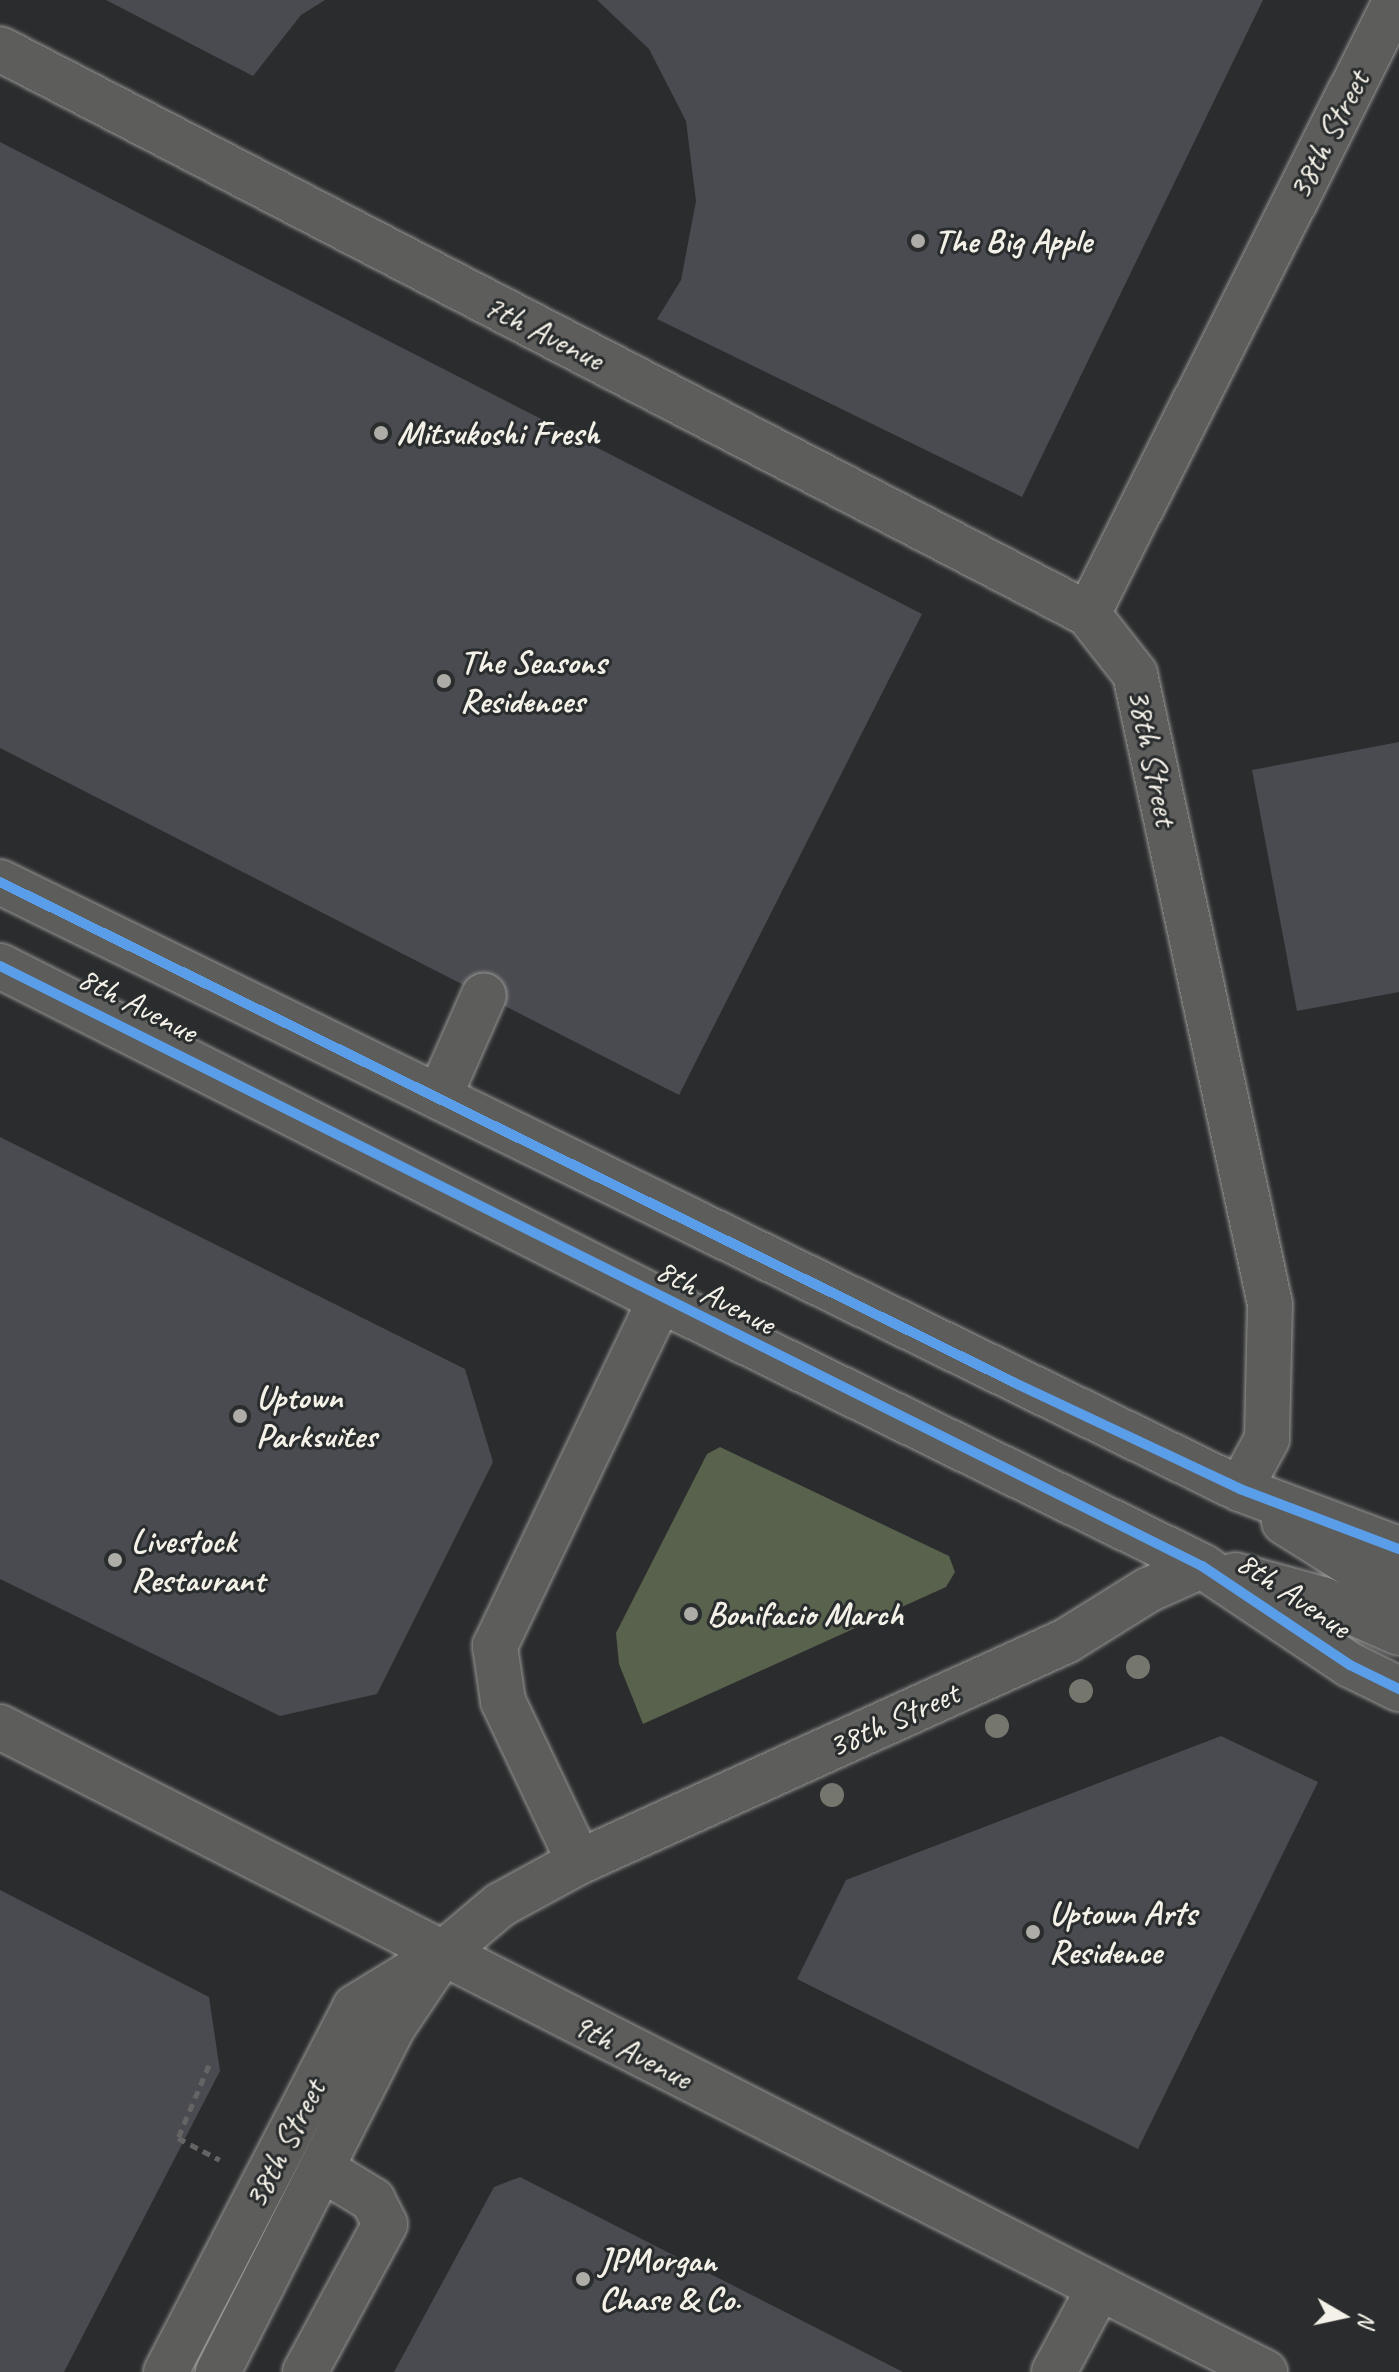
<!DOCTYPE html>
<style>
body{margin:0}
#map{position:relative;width:1399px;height:2372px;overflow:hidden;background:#2b2c2d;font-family:Caveat,sans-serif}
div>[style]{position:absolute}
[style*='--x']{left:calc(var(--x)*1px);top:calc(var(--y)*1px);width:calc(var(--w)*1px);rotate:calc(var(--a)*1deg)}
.green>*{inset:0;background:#58624d}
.building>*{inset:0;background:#4a4b50}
.path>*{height:5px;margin-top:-2.5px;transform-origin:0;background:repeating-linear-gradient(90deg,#646464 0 8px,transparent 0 14px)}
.roads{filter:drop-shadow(0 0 2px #979796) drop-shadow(0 0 2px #979796)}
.minor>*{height:44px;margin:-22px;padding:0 22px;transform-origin:22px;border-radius:22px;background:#5d5d5c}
.major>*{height:44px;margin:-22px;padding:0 22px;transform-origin:22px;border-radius:22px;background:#5d5d5c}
.cycleway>*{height:10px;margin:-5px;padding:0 5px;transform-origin:5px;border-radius:5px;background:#5a9eea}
.trees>*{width:24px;height:24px;margin:-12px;border-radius:50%;background:#75776e}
.dots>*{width:22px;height:22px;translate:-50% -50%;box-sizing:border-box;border:4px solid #2a2d2e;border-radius:50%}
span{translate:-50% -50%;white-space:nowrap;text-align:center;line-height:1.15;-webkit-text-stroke:6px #2a2d2e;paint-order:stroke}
.street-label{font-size:34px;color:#f4f1e8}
.poi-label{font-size:34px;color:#f4f1e8;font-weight:700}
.left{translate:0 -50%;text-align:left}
.north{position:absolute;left:1303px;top:2276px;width:80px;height:80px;-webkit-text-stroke:6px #2a2d2e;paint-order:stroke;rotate:99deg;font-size:22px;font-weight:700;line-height:32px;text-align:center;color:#f4f1e8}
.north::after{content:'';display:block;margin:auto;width:28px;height:36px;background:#f4f1e8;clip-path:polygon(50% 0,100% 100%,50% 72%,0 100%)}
</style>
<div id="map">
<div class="green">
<i style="clip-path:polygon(720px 1447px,949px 1556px,955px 1572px,946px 1587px,643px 1724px,619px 1664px,616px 1633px,707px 1454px)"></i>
</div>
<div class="building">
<i style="clip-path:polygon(106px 0,325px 0,301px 15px,253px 76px)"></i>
<i style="clip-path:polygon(597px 0,1263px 0,1022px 497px,657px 319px,681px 280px,696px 201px,686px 121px,649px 49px)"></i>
<i style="clip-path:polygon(0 142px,922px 614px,679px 1095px,0 748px)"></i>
<i style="clip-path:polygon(1399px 742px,1399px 992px,1297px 1011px,1252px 770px)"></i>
<i style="clip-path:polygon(0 1137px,465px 1369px,493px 1462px,377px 1694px,280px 1716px,0 1579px)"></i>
<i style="clip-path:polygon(1221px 1736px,1318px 1782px,1138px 2149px,797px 1979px,846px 1880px)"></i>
<i style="clip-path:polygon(0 1890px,209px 1997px,220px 2071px,64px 2372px,0 2372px)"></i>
<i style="clip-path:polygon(520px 2177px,903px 2372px,394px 2372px,494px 2187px)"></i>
</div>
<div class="path">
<i style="--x:209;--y:2065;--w:79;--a:113"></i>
<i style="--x:178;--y:2138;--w:47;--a:27.6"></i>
</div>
<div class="roads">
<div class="minor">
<i style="--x:0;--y:49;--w:1226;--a:27.44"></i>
<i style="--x:1088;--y:614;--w:76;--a:51.9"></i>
<i style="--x:1135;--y:674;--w:644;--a:77.91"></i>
<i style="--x:1270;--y:1304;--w:135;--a:91.3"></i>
<i style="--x:1267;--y:1439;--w:57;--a:118.4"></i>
<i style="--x:1088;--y:614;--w:687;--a:-63.36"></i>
<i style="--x:0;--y:882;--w:777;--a:26.1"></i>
<i style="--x:0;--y:966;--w:740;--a:26.84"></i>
<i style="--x:439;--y:1097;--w:111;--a:-66.2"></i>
<i style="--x:0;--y:1727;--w:1420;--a:27.02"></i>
<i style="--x:305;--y:2372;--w:168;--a:-61.6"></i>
<i style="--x:385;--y:2224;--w:27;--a:-117"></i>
<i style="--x:373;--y:2200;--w:60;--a:-148.7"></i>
<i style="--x:1054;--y:2372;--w:95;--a:-61.8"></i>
</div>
<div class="major">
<i style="--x:698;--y:1224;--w:603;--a:26.06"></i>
<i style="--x:1240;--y:1489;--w:170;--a:20.7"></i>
<i style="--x:1284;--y:1522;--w:136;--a:32.1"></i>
<i style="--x:1235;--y:1575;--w:90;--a:15.4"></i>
<i style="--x:1322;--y:1599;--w:84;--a:23.8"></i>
<i style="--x:579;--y:1862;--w:178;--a:-115.3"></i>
<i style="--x:503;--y:1701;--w:56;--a:-98.3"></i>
<i style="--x:495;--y:1646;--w:383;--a:-64.5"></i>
<i style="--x:660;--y:1300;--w:604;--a:26.14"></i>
<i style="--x:1202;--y:1566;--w:178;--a:33.8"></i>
<i style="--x:1350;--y:1665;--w:55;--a:26.1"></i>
<i style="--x:166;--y:2372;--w:411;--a:-62.6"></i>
<i style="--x:355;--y:2007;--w:102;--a:-31.3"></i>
<i style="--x:442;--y:1954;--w:76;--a:-40.2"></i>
<i style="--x:500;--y:1905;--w:90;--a:-28.6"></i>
<i style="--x:579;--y:1862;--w:535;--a:-24.41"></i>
<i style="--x:1066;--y:1641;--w:97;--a:-31.9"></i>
<i style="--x:1148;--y:1590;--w:59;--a:-24"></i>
<i style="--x:218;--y:2372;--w:387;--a:-63.1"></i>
<i style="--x:393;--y:2027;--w:73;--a:-56.1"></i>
</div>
</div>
<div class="cycleway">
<i style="--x:0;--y:882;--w:1130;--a:26.27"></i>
<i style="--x:1013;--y:1382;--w:251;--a:25.2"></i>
<i style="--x:1240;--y:1489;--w:170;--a:20.7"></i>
<i style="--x:0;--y:966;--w:1343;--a:26.53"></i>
<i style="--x:1202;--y:1566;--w:178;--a:33.8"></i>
<i style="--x:1350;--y:1665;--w:55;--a:26.1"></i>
</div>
<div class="trees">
<i style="left:1138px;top:1667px"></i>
<i style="left:1081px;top:1691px"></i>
<i style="left:997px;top:1726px"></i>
<i style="left:832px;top:1795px"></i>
</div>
<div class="dots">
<i style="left:918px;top:241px;background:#aeaca7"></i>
<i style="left:381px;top:433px;background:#aeaca7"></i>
<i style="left:444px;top:681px;background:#aeaca7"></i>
<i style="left:240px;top:1416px;background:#aeaca7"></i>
<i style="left:115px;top:1560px;background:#aeaca7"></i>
<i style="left:691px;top:1614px;background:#aeaca7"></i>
<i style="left:1033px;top:1932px;background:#aeaca7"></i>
<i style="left:583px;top:2279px;background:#aeaca7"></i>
</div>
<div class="street-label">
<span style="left:1328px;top:135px;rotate:-63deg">38th Street</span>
<span style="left:544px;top:332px;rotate:27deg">7th Avenue</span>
<span style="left:1153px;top:757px;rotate:78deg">38th Street</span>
<span style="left:138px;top:1004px;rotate:27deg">8th Avenue</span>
<span style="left:716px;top:1296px;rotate:27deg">8th Avenue</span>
<span style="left:1294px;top:1594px;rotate:34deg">8th Avenue</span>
<span style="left:893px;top:1719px;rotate:-24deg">38th Street</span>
<span style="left:632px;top:2051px;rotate:27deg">9th Avenue</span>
<span style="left:284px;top:2144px;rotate:-63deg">38th Street</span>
</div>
<div class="poi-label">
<span class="left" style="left:934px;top:241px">The Big Apple</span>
<span class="left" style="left:397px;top:433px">Mitsukoshi Fresh</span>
<span class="left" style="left:460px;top:681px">The Seasons<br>Residences</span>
<span class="left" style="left:256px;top:1416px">Uptown<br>Parksuites</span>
<span class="left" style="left:131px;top:1560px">Livestock<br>Restaurant</span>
<span class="left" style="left:707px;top:1614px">Bonifacio March</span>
<span class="left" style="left:1049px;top:1932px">Uptown Arts<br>Residence</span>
<span class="left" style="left:599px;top:2279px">JPMorgan<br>Chase &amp; Co.</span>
</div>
<div class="north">N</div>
</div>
